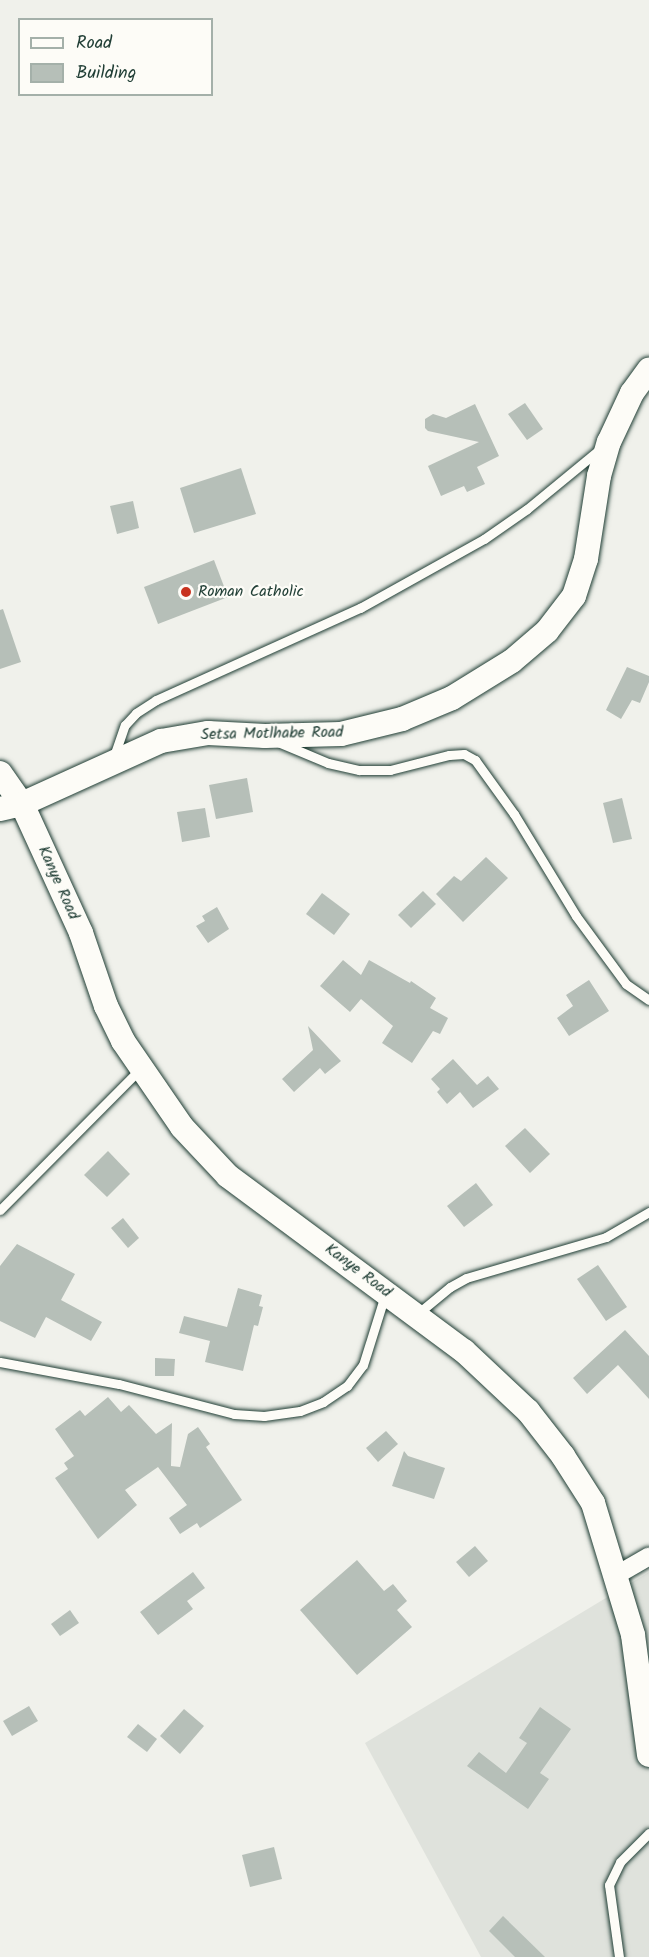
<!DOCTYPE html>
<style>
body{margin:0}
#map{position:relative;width:649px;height:1957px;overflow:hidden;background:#f0f1eb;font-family:Kalam,sans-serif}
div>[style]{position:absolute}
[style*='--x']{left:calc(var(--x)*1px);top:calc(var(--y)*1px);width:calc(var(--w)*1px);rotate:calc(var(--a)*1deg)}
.built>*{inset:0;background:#dfe2dc}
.building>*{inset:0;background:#b6bfb8}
.roads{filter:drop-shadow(0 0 2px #1f3d34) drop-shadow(0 0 2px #1f3d34)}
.lane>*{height:9px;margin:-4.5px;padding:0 4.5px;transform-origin:4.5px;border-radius:4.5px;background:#fdfcf7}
.street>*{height:18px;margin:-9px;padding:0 9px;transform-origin:9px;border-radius:9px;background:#fdfcf7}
.secondary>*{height:24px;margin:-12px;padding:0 12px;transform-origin:12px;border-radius:12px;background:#fdfcf7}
.dots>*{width:16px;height:16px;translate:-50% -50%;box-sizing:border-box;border:3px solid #fdfcf7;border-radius:50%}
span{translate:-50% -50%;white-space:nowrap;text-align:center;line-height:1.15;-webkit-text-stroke:4.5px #fdfcf7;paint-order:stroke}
.poi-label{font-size:16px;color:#1f3d34}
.left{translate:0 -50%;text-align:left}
.street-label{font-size:16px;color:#1f3d34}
.legend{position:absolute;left:18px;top:18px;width:195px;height:78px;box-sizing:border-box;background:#fdfcf7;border:2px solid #a4b0a9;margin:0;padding:8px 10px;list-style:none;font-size:18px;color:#1f3d34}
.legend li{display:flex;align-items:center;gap:12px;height:30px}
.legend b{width:30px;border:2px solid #a4b0a9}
</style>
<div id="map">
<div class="built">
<i style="clip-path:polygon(649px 1572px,649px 1957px,481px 1957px,365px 1743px)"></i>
</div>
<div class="building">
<i style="clip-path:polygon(525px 403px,543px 429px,527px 440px,508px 414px)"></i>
<i style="clip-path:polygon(475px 404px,499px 456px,477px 467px,485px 484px,467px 492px,464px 486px,441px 496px,428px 466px,479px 442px,428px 431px,425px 428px,425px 419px,433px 414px,446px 418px)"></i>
<i style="clip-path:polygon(241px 468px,256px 514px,194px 533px,180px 488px)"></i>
<i style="clip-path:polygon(133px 501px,139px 528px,117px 534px,110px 506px)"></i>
<i style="clip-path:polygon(214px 560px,228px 597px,158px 624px,144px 587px)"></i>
<i style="clip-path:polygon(3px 609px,21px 662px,0 669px,0 610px)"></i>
<i style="clip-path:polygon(627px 667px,649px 676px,649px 682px,640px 703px,632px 700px,621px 719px,606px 710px)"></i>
<i style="clip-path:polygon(247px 778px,253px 812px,216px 819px,209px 785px)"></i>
<i style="clip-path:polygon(622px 798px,632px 839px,613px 843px,603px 803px)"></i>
<i style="clip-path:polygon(205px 808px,210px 837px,182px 842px,177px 812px)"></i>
<i style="clip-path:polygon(486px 857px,508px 878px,463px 922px,436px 894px,454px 876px,461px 881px)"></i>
<i style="clip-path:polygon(423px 891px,436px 904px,411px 928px,398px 915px)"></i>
<i style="clip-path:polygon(322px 893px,350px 914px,334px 935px,306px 914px)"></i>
<i style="clip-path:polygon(217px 907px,229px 929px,208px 943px,196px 926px,205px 921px,202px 916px)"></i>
<i style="clip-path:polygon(343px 960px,361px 975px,369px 960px,410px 983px,411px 981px,436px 998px,430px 1008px,448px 1018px,440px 1034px,433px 1031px,412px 1063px,382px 1043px,393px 1026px,361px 999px,350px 1012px,320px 986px)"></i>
<i style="clip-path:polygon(589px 980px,609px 1011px,569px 1036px,557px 1018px,573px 1006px,566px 995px)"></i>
<i style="clip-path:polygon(308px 1026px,341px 1061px,325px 1074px,320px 1068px,294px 1092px,282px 1079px,313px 1050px)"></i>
<i style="clip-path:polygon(453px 1059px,477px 1085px,488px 1076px,499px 1089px,473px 1108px,460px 1092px,447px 1104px,437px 1092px,440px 1089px,431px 1079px)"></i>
<i style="clip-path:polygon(525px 1128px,550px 1154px,530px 1173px,505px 1146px)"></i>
<i style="clip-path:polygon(108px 1151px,130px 1174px,107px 1197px,84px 1175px)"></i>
<i style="clip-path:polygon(476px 1183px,493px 1205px,464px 1227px,447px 1206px)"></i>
<i style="clip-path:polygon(123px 1218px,139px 1238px,128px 1248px,111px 1228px)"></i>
<i style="clip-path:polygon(17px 1244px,75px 1274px,61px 1300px,102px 1322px,91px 1341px,46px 1317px,35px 1338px,0 1321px,0 1266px)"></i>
<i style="clip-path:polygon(598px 1265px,627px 1307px,606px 1321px,577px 1279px)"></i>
<i style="clip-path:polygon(238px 1288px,262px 1295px,259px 1306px,263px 1307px,258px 1326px,254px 1325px,243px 1371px,205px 1362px,210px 1341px,179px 1333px,184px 1316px,227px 1327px)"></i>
<i style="clip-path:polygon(625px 1330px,649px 1356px,649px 1399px,618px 1365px,587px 1394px,573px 1378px)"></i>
<i style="clip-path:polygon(155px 1358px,175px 1359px,174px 1376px,155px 1376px)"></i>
<i style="clip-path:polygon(108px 1397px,121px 1412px,129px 1405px,156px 1434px,172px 1423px,171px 1466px,180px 1467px,188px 1434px,198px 1427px,210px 1444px,206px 1447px,242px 1500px,200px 1528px,197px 1523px,180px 1534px,169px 1518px,187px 1505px,158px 1467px,125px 1490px,137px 1505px,98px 1539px,55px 1478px,68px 1469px,64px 1463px,74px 1456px,55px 1429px,80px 1410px,85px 1416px)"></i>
<i style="clip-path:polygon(386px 1431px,398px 1444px,378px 1462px,366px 1448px)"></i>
<i style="clip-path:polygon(404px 1451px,408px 1456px,445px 1468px,434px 1499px,392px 1486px)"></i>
<i style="clip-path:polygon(475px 1546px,488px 1561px,469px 1577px,456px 1562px)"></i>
<i style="clip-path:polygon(357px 1560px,384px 1591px,393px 1584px,407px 1601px,397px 1610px,412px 1627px,357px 1675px,300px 1610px)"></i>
<i style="clip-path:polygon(193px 1572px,205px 1588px,187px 1601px,193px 1609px,158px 1635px,140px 1612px)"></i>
<i style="clip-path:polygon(70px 1610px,79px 1623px,60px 1636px,51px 1624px)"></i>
<i style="clip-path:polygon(29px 1706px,38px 1721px,12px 1736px,3px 1721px)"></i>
<i style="clip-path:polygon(540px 1707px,571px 1729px,540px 1773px,549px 1779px,528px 1809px,467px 1766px,479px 1752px,506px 1773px,527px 1743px,519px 1738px)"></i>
<i style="clip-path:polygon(184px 1709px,204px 1726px,180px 1754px,160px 1736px)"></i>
<i style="clip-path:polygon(138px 1724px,157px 1739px,147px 1752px,127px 1737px)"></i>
<i style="clip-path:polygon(274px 1847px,282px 1879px,250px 1887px,242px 1855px)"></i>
<i style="clip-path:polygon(503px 1916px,545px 1957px,515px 1957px,489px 1931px)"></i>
</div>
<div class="roads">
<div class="lane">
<i style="--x:278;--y:742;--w:54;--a:22.8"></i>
<i style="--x:328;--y:763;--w:32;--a:13"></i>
<i style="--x:359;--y:770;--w:31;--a:0"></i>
<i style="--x:390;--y:770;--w:61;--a:-14.3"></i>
<i style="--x:449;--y:755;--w:15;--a:-4"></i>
<i style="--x:464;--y:754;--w:13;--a:29"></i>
<i style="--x:475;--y:760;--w:67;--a:54.2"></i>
<i style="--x:514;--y:814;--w:119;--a:58.7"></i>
<i style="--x:576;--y:916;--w:84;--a:53.7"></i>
<i style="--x:626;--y:984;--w:28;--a:35"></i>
<i style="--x:113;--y:759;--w:36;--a:-71"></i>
<i style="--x:125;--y:725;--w:16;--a:-47"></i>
<i style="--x:136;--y:713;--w:24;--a:-33"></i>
<i style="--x:156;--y:700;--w:224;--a:-24.3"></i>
<i style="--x:360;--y:608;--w:142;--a:-29.1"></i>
<i style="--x:484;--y:539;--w:52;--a:-34.9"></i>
<i style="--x:527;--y:509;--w:94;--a:-39.4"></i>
<i style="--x:0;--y:1210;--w:199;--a:-45.2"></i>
<i style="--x:416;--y:1315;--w:44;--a:-39.5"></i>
<i style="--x:450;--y:1287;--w:18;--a:-29"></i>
<i style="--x:466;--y:1278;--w:146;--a:-16.3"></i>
<i style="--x:606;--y:1237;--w:50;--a:-30.2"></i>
<i style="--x:0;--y:1362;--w:121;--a:10.5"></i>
<i style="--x:119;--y:1384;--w:119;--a:14.6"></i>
<i style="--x:234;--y:1414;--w:30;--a:4"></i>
<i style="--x:264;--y:1416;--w:36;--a:-8"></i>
<i style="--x:300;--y:1411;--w:25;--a:-21"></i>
<i style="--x:323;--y:1402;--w:29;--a:-34"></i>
<i style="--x:347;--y:1386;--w:26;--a:-53"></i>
<i style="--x:363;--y:1365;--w:73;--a:-72.6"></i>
<i style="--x:619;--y:1957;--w:73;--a:-97.9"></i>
<i style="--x:609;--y:1885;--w:25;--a:-64"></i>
<i style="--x:620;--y:1862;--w:41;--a:-45"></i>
</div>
<div class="street">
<i style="--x:615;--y:1576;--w:39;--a:-30"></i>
</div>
<div class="secondary">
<i style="--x:0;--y:773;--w:38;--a:55"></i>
<i style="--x:22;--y:804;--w:142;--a:65.4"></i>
<i style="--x:81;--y:933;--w:77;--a:71.1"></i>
<i style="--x:106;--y:1006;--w:39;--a:64"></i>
<i style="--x:123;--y:1041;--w:104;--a:55.5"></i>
<i style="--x:182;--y:1127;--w:67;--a:46.8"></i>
<i style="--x:228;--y:1176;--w:294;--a:36.6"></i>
<i style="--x:464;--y:1351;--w:88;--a:43.2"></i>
<i style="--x:528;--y:1411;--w:57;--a:52.1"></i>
<i style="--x:563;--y:1456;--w:56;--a:57.4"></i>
<i style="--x:593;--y:1503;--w:138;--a:73.1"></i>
<i style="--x:633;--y:1635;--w:121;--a:82.4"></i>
<i style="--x:0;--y:809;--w:23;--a:-13"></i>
<i style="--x:22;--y:804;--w:153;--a:-24.4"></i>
<i style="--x:161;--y:741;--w:48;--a:-9.7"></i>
<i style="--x:208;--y:733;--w:57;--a:3"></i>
<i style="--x:265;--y:736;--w:76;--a:-1.5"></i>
<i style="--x:341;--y:734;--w:63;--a:-13.8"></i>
<i style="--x:402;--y:719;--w:54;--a:-22.8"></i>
<i style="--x:452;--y:698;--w:70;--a:-31.7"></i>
<i style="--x:512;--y:661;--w:46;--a:-40.6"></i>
<i style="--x:547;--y:631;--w:44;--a:-52.4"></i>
<i style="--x:574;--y:596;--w:39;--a:-72"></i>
<i style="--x:586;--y:559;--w:84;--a:-81.1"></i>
<i style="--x:599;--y:476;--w:35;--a:-74"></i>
<i style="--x:609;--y:442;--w:54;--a:-64.9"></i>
<i style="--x:632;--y:393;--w:29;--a:-54"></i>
</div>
</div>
<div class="dots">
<i style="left:186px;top:592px;background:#c8321e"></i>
</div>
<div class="poi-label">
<span class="left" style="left:198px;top:592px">Roman Catholic</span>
</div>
<div class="street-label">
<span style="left:272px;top:734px;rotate:-1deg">Setsa Motlhabe Road</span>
<span style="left:58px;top:883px;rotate:66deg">Kanye Road</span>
<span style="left:358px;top:1271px;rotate:37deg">Kanye Road</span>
</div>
<ul class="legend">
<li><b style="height:8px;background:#fdfcf7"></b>Road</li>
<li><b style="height:16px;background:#b6bfb8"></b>Building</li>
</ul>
</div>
